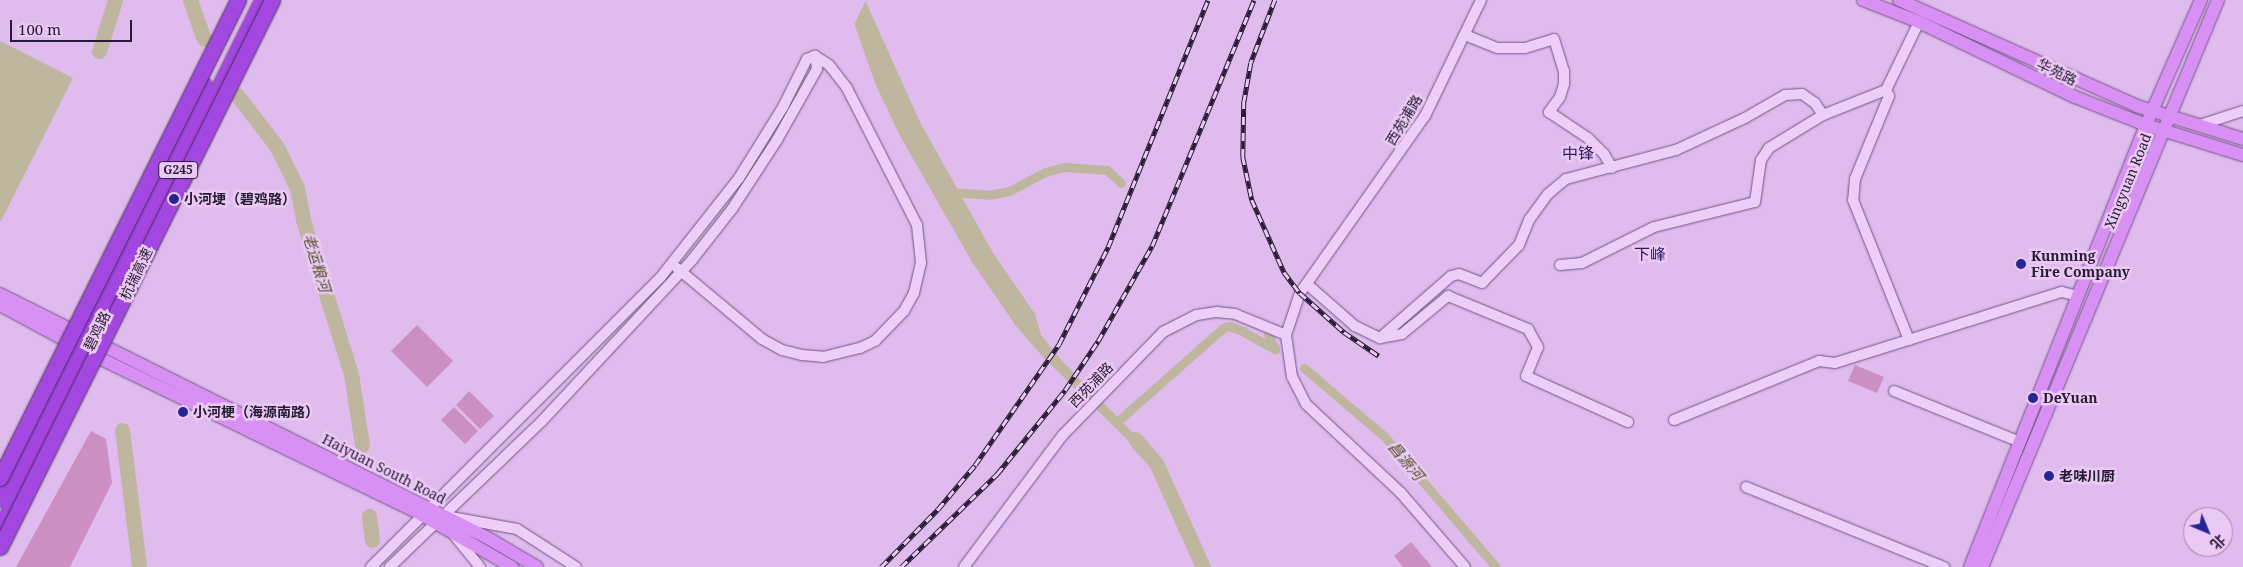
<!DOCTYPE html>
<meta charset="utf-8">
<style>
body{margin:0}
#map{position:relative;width:2243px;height:567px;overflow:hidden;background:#e0bbee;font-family:"Noto Serif","Noto Sans SC",serif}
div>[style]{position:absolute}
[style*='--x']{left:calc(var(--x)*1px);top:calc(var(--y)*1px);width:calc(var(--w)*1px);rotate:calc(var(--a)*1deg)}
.green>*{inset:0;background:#cc8fc2}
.water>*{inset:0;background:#bfb69f}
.pier>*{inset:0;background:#e0bbee}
.canal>*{height:9px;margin:-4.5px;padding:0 4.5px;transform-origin:4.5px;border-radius:4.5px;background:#bfb69f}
.river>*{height:15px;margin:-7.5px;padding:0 7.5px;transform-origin:7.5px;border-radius:7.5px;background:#bfb69f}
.roads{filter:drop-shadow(0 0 1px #705585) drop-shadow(0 0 1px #705585)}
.minor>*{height:10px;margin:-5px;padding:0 5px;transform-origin:5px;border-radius:5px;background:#eecef9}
.major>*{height:12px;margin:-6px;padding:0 6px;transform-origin:6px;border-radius:6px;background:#d890f4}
.highway>*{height:15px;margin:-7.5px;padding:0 7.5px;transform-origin:7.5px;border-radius:7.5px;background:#a347e1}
.rail>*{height:4.5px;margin-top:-2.25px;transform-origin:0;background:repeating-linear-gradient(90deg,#eacaf5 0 8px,#271a34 0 16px);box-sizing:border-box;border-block:1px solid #271a34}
.bridges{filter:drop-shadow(0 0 1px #3e2a52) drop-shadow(0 0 1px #3e2a52)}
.highway-bridge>*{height:15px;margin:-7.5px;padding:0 7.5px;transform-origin:7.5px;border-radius:7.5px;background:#a347e1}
.dots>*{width:14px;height:14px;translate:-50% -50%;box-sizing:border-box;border:2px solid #eacaf5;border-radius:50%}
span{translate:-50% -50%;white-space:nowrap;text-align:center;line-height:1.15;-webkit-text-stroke:5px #eacaf5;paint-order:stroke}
.shield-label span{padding:1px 4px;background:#eacaf5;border:1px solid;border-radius:4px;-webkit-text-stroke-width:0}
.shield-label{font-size:12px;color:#271a34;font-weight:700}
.street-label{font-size:14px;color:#271a34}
.poi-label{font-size:14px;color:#271a34;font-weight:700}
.left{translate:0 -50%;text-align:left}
.water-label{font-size:15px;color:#545329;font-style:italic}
.quarter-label{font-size:16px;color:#2a1961}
.north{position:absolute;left:2183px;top:507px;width:50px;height:50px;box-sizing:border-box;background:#eacaf5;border:1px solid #9c84a8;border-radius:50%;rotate:135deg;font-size:14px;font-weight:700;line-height:20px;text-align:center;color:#271a34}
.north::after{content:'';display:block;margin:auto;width:18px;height:22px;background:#272495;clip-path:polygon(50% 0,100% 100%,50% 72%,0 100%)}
.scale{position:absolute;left:10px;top:20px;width:122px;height:22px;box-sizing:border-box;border:2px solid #271a34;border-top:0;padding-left:6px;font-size:15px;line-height:18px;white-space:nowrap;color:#271a34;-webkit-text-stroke:4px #eacaf5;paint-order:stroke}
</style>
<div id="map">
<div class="green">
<i style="clip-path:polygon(417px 325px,453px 361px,427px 387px,391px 351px)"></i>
<i style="clip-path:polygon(1855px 365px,1884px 377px,1877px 393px,1848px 381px)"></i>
<i style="clip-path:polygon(469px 391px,494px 416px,480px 429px,456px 405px)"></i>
<i style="clip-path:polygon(454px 407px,478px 431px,465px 444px,441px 420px)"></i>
<i style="clip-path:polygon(91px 431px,106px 439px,112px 483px,70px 567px,16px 567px)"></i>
<i style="clip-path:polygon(1411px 542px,1432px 567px,1403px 567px,1394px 556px)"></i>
</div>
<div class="water">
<i style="clip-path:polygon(865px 0,920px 122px,993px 253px,1035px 314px,1041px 335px,1062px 361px,1152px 452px,1146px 458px,1043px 357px,1016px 326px,972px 262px,899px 134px,875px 83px,854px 23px)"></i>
<i style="clip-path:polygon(0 41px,73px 78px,1px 221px,0 221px)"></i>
</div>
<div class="pier">
<i style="clip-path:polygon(840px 0,866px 0,853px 27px,851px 24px)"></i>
</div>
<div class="canal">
<i style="--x:950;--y:192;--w:39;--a:4"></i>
<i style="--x:989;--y:195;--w:20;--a:-11"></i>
<i style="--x:1009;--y:191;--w:41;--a:-27.8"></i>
<i style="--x:1045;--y:172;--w:21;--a:-14"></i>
<i style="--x:1065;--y:167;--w:42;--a:4.1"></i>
<i style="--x:1107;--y:170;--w:19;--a:43"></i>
<i style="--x:1268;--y:334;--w:17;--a:65"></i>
<i style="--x:1304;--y:368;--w:105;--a:40.4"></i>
<i style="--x:1384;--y:436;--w:172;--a:49.5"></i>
<i style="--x:1118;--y:421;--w:140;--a:-41.5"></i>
<i style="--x:1223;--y:328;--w:6;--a:-18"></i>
<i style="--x:1229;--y:326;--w:14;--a:21"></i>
<i style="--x:1242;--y:331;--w:38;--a:29"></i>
</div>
<div class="river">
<i style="--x:190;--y:0;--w:41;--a:70.3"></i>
<i style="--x:99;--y:51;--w:53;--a:-72.6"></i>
<i style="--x:237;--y:95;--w:66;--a:52.4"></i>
<i style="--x:277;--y:147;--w:46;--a:64"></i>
<i style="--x:297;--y:188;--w:33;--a:79"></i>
<i style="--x:303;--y:220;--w:161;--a:72.7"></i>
<i style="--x:351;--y:374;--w:72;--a:81.2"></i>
<i style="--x:122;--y:430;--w:138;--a:82.9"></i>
<i style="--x:1135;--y:439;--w:32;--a:49"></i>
<i style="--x:1156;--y:463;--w:114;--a:65.7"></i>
<i style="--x:369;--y:516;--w:24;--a:83"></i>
</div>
<div class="roads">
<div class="minor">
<i style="--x:1465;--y:35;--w:35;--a:22"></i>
<i style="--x:1498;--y:48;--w:27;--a:0"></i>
<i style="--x:1525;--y:48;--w:30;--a:-17"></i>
<i style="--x:1554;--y:39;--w:34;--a:73"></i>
<i style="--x:1564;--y:71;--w:13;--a:90"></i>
<i style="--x:1564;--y:84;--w:14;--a:107"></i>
<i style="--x:1560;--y:97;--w:19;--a:126"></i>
<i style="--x:1549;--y:112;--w:47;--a:33.7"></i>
<i style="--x:1588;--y:138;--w:23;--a:45"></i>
<i style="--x:1604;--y:154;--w:16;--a:60"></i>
<i style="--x:1886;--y:90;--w:7;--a:63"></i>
<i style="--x:1889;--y:96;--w:90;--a:112.3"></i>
<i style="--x:1855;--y:179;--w:21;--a:95"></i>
<i style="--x:1853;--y:200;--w:151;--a:68.2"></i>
<i style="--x:2200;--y:125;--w:45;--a:-18"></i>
<i style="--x:1560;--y:265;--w:22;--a:-5"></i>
<i style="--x:1582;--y:263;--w:80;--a:-26.6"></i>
<i style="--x:1654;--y:227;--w:104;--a:-13.9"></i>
<i style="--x:1755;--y:202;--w:42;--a:-81.9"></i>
<i style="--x:1761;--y:160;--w:14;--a:-56"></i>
<i style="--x:1769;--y:148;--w:63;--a:-31.4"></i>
<i style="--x:677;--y:268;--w:111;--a:39.9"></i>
<i style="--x:762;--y:339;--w:23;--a:29"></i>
<i style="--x:782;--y:350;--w:21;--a:14"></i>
<i style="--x:802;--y:355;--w:21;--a:5"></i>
<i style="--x:823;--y:357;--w:38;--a:-14"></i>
<i style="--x:860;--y:348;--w:17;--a:-25"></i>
<i style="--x:875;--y:341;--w:42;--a:-46"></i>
<i style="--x:904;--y:311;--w:21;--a:-61"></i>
<i style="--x:914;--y:293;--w:31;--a:-77"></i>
<i style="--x:921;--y:263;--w:38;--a:-96"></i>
<i style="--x:917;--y:225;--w:154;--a:-117.1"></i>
<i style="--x:847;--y:88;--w:29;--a:-128"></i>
<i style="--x:829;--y:65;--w:17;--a:-147"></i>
<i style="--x:1307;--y:284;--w:64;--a:41.2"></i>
<i style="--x:1355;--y:326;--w:28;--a:26"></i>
<i style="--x:1380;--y:338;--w:22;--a:-10"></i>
<i style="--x:1402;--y:334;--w:60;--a:-39.6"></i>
<i style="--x:1448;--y:296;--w:87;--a:22.4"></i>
<i style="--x:1528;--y:329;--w:21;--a:61"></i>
<i style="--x:1538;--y:347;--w:31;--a:112"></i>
<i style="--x:1526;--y:376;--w:112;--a:24.3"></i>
<i style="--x:1380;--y:338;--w:94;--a:-41.1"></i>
<i style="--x:1451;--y:276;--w:8;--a:-14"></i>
<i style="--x:1459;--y:274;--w:25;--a:21"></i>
<i style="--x:1482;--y:283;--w:53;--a:-45.8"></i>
<i style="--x:1519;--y:245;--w:27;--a:-68"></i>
<i style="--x:1529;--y:220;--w:32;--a:-54"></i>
<i style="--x:1548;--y:194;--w:23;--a:-40"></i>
<i style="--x:1566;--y:179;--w:114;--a:-14.8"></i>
<i style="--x:1676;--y:150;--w:76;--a:-24.9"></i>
<i style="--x:1745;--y:118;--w:46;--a:-29.9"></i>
<i style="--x:1785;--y:95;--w:17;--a:-3"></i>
<i style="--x:1802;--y:94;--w:16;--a:35"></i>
<i style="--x:1815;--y:103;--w:14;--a:56"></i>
<i style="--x:1823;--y:115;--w:68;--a:-21.6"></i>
<i style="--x:1886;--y:90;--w:76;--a:-64.1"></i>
<i style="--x:1894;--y:391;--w:136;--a:22"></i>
<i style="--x:1674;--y:420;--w:157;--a:-22.1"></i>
<i style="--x:1819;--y:361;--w:16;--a:7"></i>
<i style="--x:1835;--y:363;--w:238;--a:-17.4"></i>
<i style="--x:2062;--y:292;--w:16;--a:14"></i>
<i style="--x:1746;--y:487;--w:214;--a:22"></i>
<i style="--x:451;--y:517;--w:67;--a:10.3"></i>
<i style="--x:517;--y:529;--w:70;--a:32.8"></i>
<i style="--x:454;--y:535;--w:41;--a:50.9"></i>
<i style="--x:371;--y:567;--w:409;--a:-45"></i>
<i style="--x:660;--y:278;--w:127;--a:-51.7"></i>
<i style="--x:739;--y:178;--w:84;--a:-58.2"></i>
<i style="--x:783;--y:107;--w:54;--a:-63.4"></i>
<i style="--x:807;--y:59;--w:9;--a:-21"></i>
<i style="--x:815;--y:56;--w:13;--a:81"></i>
<i style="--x:817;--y:69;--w:81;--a:119.4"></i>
<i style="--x:777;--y:140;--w:82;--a:123.1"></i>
<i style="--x:732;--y:209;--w:65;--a:128.1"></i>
<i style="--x:692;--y:260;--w:220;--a:133"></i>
<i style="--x:542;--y:421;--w:211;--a:136.2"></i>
<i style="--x:964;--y:567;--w:164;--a:-53.2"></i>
<i style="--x:1062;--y:436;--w:145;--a:-45.8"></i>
<i style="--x:1163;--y:332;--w:38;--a:-27"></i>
<i style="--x:1197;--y:315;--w:20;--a:-9"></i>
<i style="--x:1217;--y:312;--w:18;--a:6"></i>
<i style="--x:1235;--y:314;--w:55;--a:22.4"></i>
<i style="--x:1465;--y:567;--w:98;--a:-130.9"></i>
<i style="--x:1401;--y:493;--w:130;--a:-136.9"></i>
<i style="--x:1306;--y:404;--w:30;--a:-117"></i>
<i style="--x:1292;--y:377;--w:42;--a:-98.1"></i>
<i style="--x:1286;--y:335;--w:44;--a:-71.6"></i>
<i style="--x:1300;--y:293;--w:217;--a:-54.8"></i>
<i style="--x:1425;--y:116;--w:129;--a:-64.2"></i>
</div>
<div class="major">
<i style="--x:1863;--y:0;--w:60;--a:21.4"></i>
<i style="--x:1919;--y:22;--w:173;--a:25.7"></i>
<i style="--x:2075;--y:97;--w:76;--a:21.5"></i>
<i style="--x:2146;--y:125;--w:102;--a:17.2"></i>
<i style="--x:1899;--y:0;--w:261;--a:24"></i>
<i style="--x:2137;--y:106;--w:111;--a:17.3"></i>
<i style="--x:0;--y:294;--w:543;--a:26.57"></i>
<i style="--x:486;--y:537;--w:59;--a:30.5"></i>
<i style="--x:0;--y:305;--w:99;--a:28.4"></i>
<i style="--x:87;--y:352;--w:373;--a:25.9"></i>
<i style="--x:422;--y:515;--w:104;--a:30"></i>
<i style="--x:1970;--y:567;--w:476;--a:-68.3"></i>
<i style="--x:2146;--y:125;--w:137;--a:-66.3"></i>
<i style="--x:1982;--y:567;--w:614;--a:-67.4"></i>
</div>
<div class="highway">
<i style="--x:0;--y:499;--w:462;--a:-63.8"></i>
<i style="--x:0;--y:529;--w:590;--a:-63.65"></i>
</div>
</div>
<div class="rail">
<i style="--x:1275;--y:0;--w:67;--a:110.9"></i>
<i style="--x:1251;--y:63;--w:39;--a:100"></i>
<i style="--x:1244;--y:101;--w:56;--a:91"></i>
<i style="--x:1243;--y:157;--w:44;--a:78.2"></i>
<i style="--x:1252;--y:200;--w:79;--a:66"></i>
<i style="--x:1284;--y:272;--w:26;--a:53"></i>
<i style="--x:1300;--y:293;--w:59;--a:41.6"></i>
<i style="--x:1344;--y:332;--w:42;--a:34.4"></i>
<i style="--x:881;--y:567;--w:81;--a:-45.5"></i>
<i style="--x:938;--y:509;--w:57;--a:-49.9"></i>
<i style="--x:975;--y:465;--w:147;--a:-55.2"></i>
<i style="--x:1059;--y:344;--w:109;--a:-63.2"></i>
<i style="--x:1108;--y:247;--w:266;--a:-68"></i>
<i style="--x:901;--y:567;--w:134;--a:-44.1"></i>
<i style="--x:997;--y:474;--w:108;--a:-51"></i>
<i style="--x:1065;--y:390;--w:59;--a:-56"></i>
<i style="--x:1098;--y:341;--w:109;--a:-60.4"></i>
<i style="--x:1152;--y:246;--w:266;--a:-67.5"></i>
</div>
<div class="bridges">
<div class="highway-bridge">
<i style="--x:0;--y:478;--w:534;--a:-63.53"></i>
<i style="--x:0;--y:547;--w:611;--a:-63.56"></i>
</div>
</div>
<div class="dots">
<i style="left:174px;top:199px;background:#272495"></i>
<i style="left:2021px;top:264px;background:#272495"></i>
<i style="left:2033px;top:398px;background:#272495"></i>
<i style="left:183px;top:412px;background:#272495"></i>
<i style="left:2049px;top:476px;background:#272495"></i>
</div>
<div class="shield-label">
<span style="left:178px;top:170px">G245</span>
</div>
<div class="street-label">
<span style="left:2057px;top:72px;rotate:26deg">华苑路</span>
<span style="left:1404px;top:120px;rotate:-59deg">西苑浦路</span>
<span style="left:2128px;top:181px;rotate:-68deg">Xingyuan Road</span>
<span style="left:136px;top:274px;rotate:-64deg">杭瑞高速</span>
<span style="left:97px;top:331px;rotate:-64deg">碧鸡路</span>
<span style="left:1091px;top:385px;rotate:-46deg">西苑浦路</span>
<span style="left:384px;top:469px;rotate:27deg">Haiyuan South Road</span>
</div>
<div class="poi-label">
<span class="left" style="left:184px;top:199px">小河埂（碧鸡路）</span>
<span class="left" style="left:2031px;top:264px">Kunming<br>Fire Company</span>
<span class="left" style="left:2043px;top:398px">DeYuan</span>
<span class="left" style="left:193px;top:412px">小河梗（海源南路）</span>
<span class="left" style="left:2059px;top:476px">老味川厨</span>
</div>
<div class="water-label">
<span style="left:317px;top:263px;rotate:73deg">老运粮河</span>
<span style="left:1406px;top:461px;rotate:50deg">昌源河</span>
</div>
<div class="quarter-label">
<span style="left:1578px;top:153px">中锋</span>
<span style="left:1650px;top:254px">下峰</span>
</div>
<div class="north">北</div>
<div class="scale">100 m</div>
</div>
